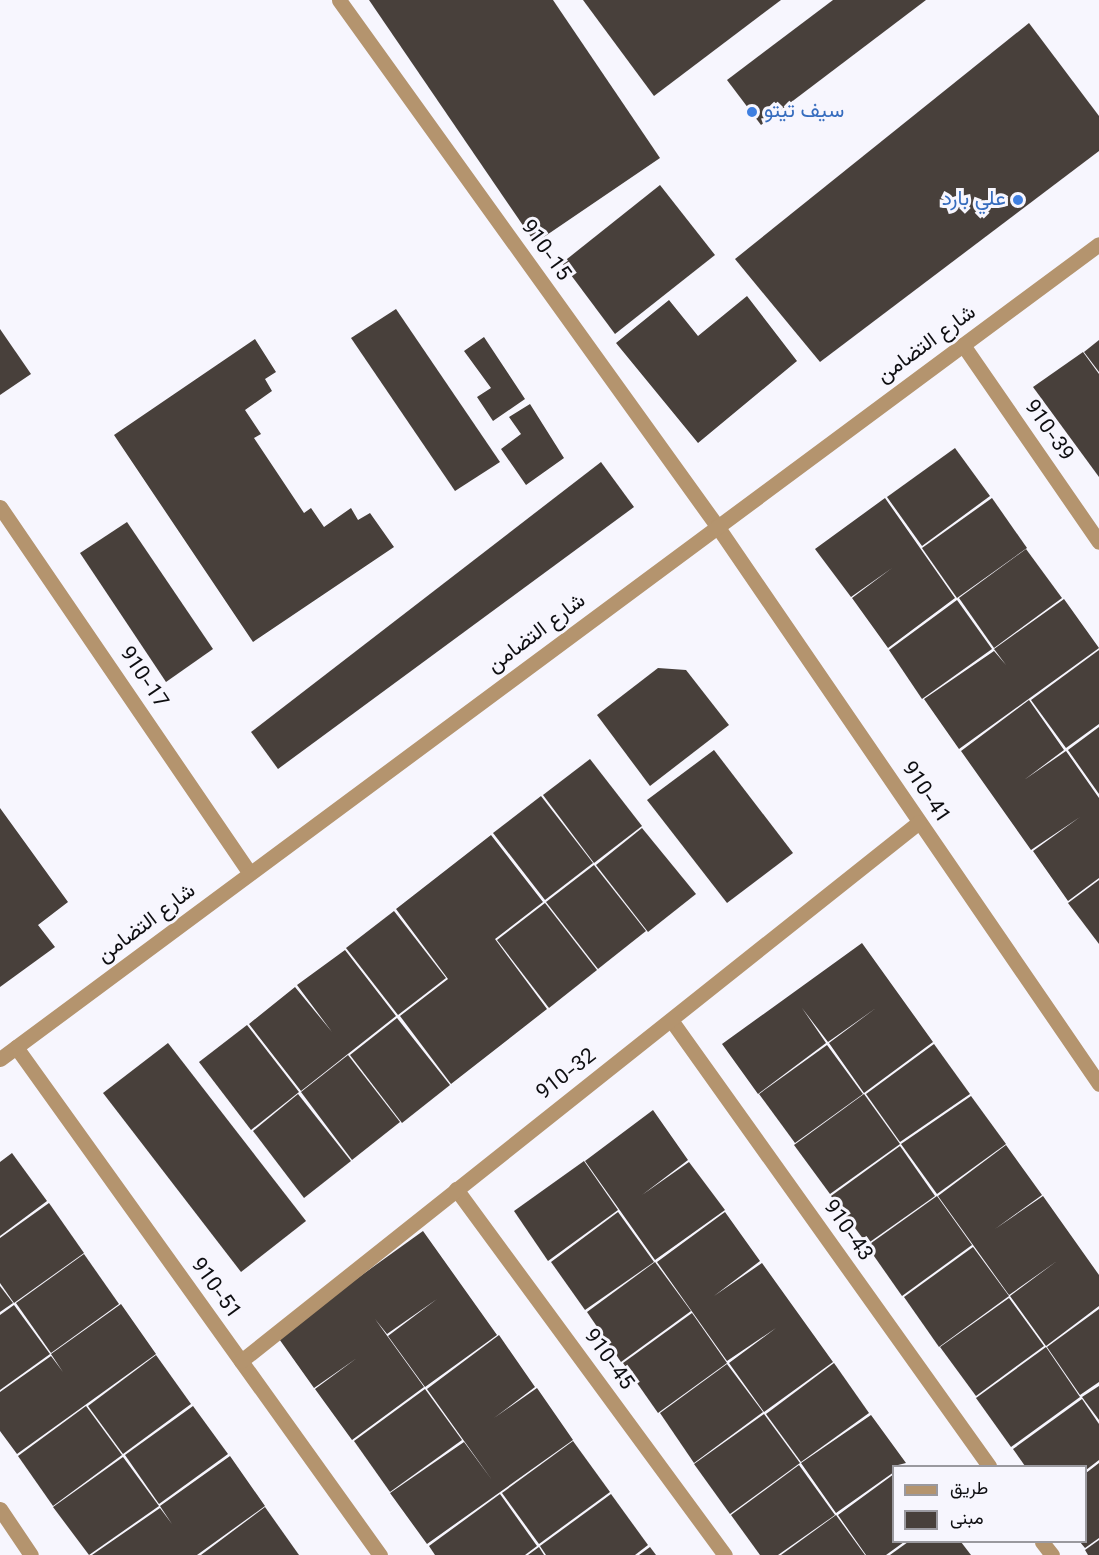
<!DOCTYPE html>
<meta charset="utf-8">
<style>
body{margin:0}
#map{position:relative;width:1099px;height:1555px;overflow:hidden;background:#f7f6fe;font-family:Georgia,Vazirmatn,serif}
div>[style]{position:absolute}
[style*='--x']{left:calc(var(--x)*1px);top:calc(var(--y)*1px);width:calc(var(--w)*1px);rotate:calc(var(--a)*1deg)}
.building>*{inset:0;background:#48403b}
.minor>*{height:15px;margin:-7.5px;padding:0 7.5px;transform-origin:7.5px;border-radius:7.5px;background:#b4946e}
.dots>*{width:16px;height:16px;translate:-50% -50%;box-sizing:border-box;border:3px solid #f7f6fe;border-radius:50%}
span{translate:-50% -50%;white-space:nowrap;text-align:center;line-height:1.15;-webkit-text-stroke:6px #f7f6fe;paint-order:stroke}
.shop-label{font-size:21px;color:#366cbe}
.left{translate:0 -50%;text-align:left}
.right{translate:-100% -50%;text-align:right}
.street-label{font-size:21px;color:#0e0e11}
.legend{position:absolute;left:892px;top:1465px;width:195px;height:78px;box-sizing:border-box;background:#f7f6fe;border:2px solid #9a999f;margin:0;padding:8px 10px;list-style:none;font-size:18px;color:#0e0e11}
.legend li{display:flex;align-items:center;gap:12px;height:30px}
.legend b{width:30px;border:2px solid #9a999f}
</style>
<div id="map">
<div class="building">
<i style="clip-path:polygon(369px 0,553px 0,660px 158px,535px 243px)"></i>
<i style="clip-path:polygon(583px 0,781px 0,654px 96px)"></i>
<i style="clip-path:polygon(833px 0,926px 0,761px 125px,727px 80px)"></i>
<i style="clip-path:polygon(1029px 23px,1099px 116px,1099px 151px,820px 362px,735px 259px)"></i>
<i style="clip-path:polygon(660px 185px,715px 255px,615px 334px,562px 263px)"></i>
<i style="clip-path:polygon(747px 296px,797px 361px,698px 443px,616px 343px,669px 300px,698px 336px)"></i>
<i style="clip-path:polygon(396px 309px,500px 462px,455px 491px,351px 338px)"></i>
<i style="clip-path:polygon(0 329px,31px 374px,0 395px)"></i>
<i style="clip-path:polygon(484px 337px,525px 399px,493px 421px,477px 397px,491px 388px,464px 351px)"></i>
<i style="clip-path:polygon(255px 339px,276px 372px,265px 379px,272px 391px,245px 410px,261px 434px,254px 438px,304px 513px,311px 508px,324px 527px,351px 508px,358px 520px,370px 513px,394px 547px,253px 642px,114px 435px)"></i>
<i style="clip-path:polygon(1099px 340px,1099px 372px,1084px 352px)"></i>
<i style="clip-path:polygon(1083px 352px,1099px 374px,1099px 477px,1033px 387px)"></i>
<i style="clip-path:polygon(530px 404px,564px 458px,526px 485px,501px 449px,521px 434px,509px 417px)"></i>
<i style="clip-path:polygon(955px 448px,990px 496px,922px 546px,887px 497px)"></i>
<i style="clip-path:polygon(601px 462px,634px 507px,278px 769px,251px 732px)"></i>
<i style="clip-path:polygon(885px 498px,955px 598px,888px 648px,852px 598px,892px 568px,851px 597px,815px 549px)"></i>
<i style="clip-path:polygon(992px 498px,1027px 548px,957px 598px,922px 548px)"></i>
<i style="clip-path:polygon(127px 522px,213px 649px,166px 682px,80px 553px)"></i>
<i style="clip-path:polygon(1026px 549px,1062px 598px,994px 648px,959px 598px)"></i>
<i style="clip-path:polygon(1064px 599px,1099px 648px,959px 749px,924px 699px,994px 651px,1006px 665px,994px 649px)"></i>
<i style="clip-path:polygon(957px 600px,992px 649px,922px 699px,889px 650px)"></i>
<i style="clip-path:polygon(1099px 650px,1099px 724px,1066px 748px,1031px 700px)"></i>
<i style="clip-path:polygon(658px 668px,686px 670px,729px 725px,650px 786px,597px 715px)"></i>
<i style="clip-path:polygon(1029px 700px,1064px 750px,1024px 780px,1066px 751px,1099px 798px,1099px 878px,1068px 901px,1033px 851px,1080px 817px,1031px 850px,961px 751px)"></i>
<i style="clip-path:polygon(1099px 727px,1099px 794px,1068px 750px)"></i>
<i style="clip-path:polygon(714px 750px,793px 853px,727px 903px,647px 800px)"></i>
<i style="clip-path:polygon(590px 759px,642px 826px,594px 863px,543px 795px)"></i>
<i style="clip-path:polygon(541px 796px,593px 863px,545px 900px,493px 833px)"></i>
<i style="clip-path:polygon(0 808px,68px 902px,38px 925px,55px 947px,0 987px)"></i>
<i style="clip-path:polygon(642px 828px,696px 894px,648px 932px,596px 865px)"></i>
<i style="clip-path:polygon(491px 835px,543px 902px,495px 939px,547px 1009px,451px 1084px,400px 1016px,448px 979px,396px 909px)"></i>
<i style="clip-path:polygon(594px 865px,646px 931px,598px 969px,546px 902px)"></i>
<i style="clip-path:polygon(1099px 880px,1099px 944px,1068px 903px)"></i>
<i style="clip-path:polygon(545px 903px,597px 970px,549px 1008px,497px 940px)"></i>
<i style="clip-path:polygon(394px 911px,446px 978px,398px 1015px,346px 948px)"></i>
<i style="clip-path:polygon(862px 943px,933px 1042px,864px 1093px,829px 1043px,876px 1008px,828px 1042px,802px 1008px,826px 1043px,758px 1094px,722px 1044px)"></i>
<i style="clip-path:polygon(345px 950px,396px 1016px,301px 1091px,249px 1024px,295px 987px,332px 1032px,297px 985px)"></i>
<i style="clip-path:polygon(397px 1018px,450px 1085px,402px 1123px,350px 1055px)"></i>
<i style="clip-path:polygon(247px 1025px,299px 1092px,251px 1130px,199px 1062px)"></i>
<i style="clip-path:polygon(168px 1043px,306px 1221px,241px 1272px,103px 1093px)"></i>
<i style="clip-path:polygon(934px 1044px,970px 1094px,900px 1142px,866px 1094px)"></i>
<i style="clip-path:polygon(827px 1045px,863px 1094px,795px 1143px,759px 1094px)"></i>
<i style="clip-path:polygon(348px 1055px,400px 1122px,352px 1160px,301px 1092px)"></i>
<i style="clip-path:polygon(298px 1094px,351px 1161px,304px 1198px,253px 1131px)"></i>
<i style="clip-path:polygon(864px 1094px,900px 1144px,830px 1194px,794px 1145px)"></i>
<i style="clip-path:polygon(971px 1096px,1006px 1144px,937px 1194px,901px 1144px)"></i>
<i style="clip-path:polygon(653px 1110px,688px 1160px,642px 1195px,689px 1162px,725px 1210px,655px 1260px,585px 1161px)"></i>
<i style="clip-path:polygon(1006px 1145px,1042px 1195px,995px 1229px,1043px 1196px,1099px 1275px,1099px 1306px,1046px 1346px,1010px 1296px,1057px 1261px,1009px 1295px,938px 1196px)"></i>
<i style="clip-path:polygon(900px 1146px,935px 1196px,867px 1244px,831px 1196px)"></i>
<i style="clip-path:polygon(12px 1153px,47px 1201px,0 1236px,0 1162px)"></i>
<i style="clip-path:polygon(584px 1161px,618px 1210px,548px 1261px,514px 1211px)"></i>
<i style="clip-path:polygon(937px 1196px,972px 1245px,902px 1296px,867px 1246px)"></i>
<i style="clip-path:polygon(49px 1203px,84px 1253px,14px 1303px,0 1283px,0 1238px)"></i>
<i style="clip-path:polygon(618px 1212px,654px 1262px,585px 1310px,551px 1262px)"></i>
<i style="clip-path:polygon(725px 1212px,760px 1261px,714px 1296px,762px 1263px,833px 1362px,764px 1412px,729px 1363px,776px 1328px,727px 1361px,657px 1262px)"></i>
<i style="clip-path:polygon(423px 1231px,497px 1335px,425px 1387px,388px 1336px,437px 1299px,387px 1334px,375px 1319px,424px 1387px,352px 1440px,315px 1389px,357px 1358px,314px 1388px,277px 1336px)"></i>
<i style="clip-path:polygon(973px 1247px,1009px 1296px,939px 1347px,904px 1297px)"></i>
<i style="clip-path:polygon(84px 1254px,119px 1304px,51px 1353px,16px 1303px)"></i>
<i style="clip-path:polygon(655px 1262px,691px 1311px,621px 1362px,587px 1312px)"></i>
<i style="clip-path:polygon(0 1286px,13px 1303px,0 1312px)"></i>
<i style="clip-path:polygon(1009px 1298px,1044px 1346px,976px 1396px,940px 1347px)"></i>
<i style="clip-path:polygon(121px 1304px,156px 1354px,17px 1454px,0 1431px,0 1392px,51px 1356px,63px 1372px,51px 1354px)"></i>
<i style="clip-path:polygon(14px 1305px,50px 1354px,0 1390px,0 1315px)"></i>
<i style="clip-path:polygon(1099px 1309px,1099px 1382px,1080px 1395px,1047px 1347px)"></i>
<i style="clip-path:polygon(692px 1313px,727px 1363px,658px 1413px,623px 1363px)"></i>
<i style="clip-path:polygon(499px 1335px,535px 1387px,494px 1418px,537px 1388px,573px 1440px,427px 1544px,390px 1493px,464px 1442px,492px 1480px,427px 1389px)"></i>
<i style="clip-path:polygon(1046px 1347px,1080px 1397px,1011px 1447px,976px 1398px)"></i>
<i style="clip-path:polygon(156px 1355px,191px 1404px,123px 1454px,88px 1406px)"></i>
<i style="clip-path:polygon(834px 1363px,869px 1413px,801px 1462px,766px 1414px)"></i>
<i style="clip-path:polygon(727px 1364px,763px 1412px,694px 1463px,660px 1413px)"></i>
<i style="clip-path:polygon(1099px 1386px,1099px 1420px,1082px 1397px)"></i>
<i style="clip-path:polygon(425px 1389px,462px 1440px,390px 1492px,354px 1441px)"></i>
<i style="clip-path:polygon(1082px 1399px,1099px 1424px,1099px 1460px,1086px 1470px,1025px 1466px,1013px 1449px)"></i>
<i style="clip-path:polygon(86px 1406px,122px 1455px,53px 1506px,18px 1456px)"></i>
<i style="clip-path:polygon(193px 1406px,228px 1454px,159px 1504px,125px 1455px)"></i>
<i style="clip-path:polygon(764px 1414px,800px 1463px,730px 1514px,694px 1464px)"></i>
<i style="clip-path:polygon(871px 1415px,906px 1463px,894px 1466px,894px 1472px,836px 1513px,801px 1463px)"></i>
<i style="clip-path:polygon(573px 1441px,610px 1492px,539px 1544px,502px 1493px)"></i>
<i style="clip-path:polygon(230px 1456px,265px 1506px,197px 1555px,92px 1555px,160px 1508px,172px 1524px,160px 1506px)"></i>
<i style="clip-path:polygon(123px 1457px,159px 1506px,89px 1555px,53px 1507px)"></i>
<i style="clip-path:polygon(1099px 1463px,1099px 1538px,1085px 1548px,1080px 1542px,1086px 1542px,1086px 1473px)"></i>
<i style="clip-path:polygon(799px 1465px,835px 1515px,778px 1555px,760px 1555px,731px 1515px)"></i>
<i style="clip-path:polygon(894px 1474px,894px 1542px,904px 1542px,886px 1555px,866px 1555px,838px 1515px)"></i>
<i style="clip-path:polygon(500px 1494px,537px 1546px,525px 1555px,435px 1555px,429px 1546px)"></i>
<i style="clip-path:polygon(611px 1494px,648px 1545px,635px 1555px,546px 1555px,540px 1546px)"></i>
<i style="clip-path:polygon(265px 1507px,299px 1555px,201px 1555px)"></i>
<i style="clip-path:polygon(836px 1515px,865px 1555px,781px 1555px)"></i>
<i style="clip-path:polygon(1099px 1540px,1099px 1555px,1088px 1555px,1085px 1550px)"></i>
<i style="clip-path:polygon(908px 1542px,961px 1542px,971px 1555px,890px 1555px)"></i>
<i style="clip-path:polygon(539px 1547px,544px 1555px,528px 1555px)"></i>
<i style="clip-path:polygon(650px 1547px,656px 1555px,639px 1555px)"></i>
</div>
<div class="minor">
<i style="--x:339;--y:0;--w:648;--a:54.3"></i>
<i style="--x:717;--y:526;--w:676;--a:55.6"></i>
<i style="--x:963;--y:345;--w:239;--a:55.4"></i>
<i style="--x:0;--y:507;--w:443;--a:55.7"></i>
<i style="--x:671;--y:1020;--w:548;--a:54.51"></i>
<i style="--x:16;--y:1047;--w:625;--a:54.38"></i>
<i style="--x:0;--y:1059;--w:1368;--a:-36.56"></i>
<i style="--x:456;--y:1189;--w:454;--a:53.7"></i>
<i style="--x:241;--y:1361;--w:866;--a:-38.48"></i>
<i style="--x:0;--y:1509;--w:55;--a:56"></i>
<i style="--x:1042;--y:1542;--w:16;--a:52"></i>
</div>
<div class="dots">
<i style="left:752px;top:112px;background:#3f7fe0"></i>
<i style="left:1018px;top:200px;background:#3f7fe0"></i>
</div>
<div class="shop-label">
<span class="left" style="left:764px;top:112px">سيف تيتو</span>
<span class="right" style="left:1006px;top:200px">علي بارد</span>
</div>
<div class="street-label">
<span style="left:545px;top:251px;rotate:54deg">910-15</span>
<span style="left:927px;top:345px;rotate:-36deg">شارع التضامن</span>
<span style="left:1048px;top:431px;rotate:55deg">910-39</span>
<span style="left:537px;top:634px;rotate:-37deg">شارع التضامن</span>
<span style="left:143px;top:678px;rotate:56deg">910-17</span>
<span style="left:925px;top:793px;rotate:56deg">910-41</span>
<span style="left:147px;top:924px;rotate:-37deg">شارع التضامن</span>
<span style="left:567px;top:1075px;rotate:-38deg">910-32</span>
<span style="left:847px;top:1231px;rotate:55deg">910-43</span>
<span style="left:215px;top:1289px;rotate:54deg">910-51</span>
<span style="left:608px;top:1360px;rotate:54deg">910-45</span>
</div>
<ul class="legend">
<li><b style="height:8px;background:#b4946e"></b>طريق</li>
<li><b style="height:16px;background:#48403b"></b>مبنى</li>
</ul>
</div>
